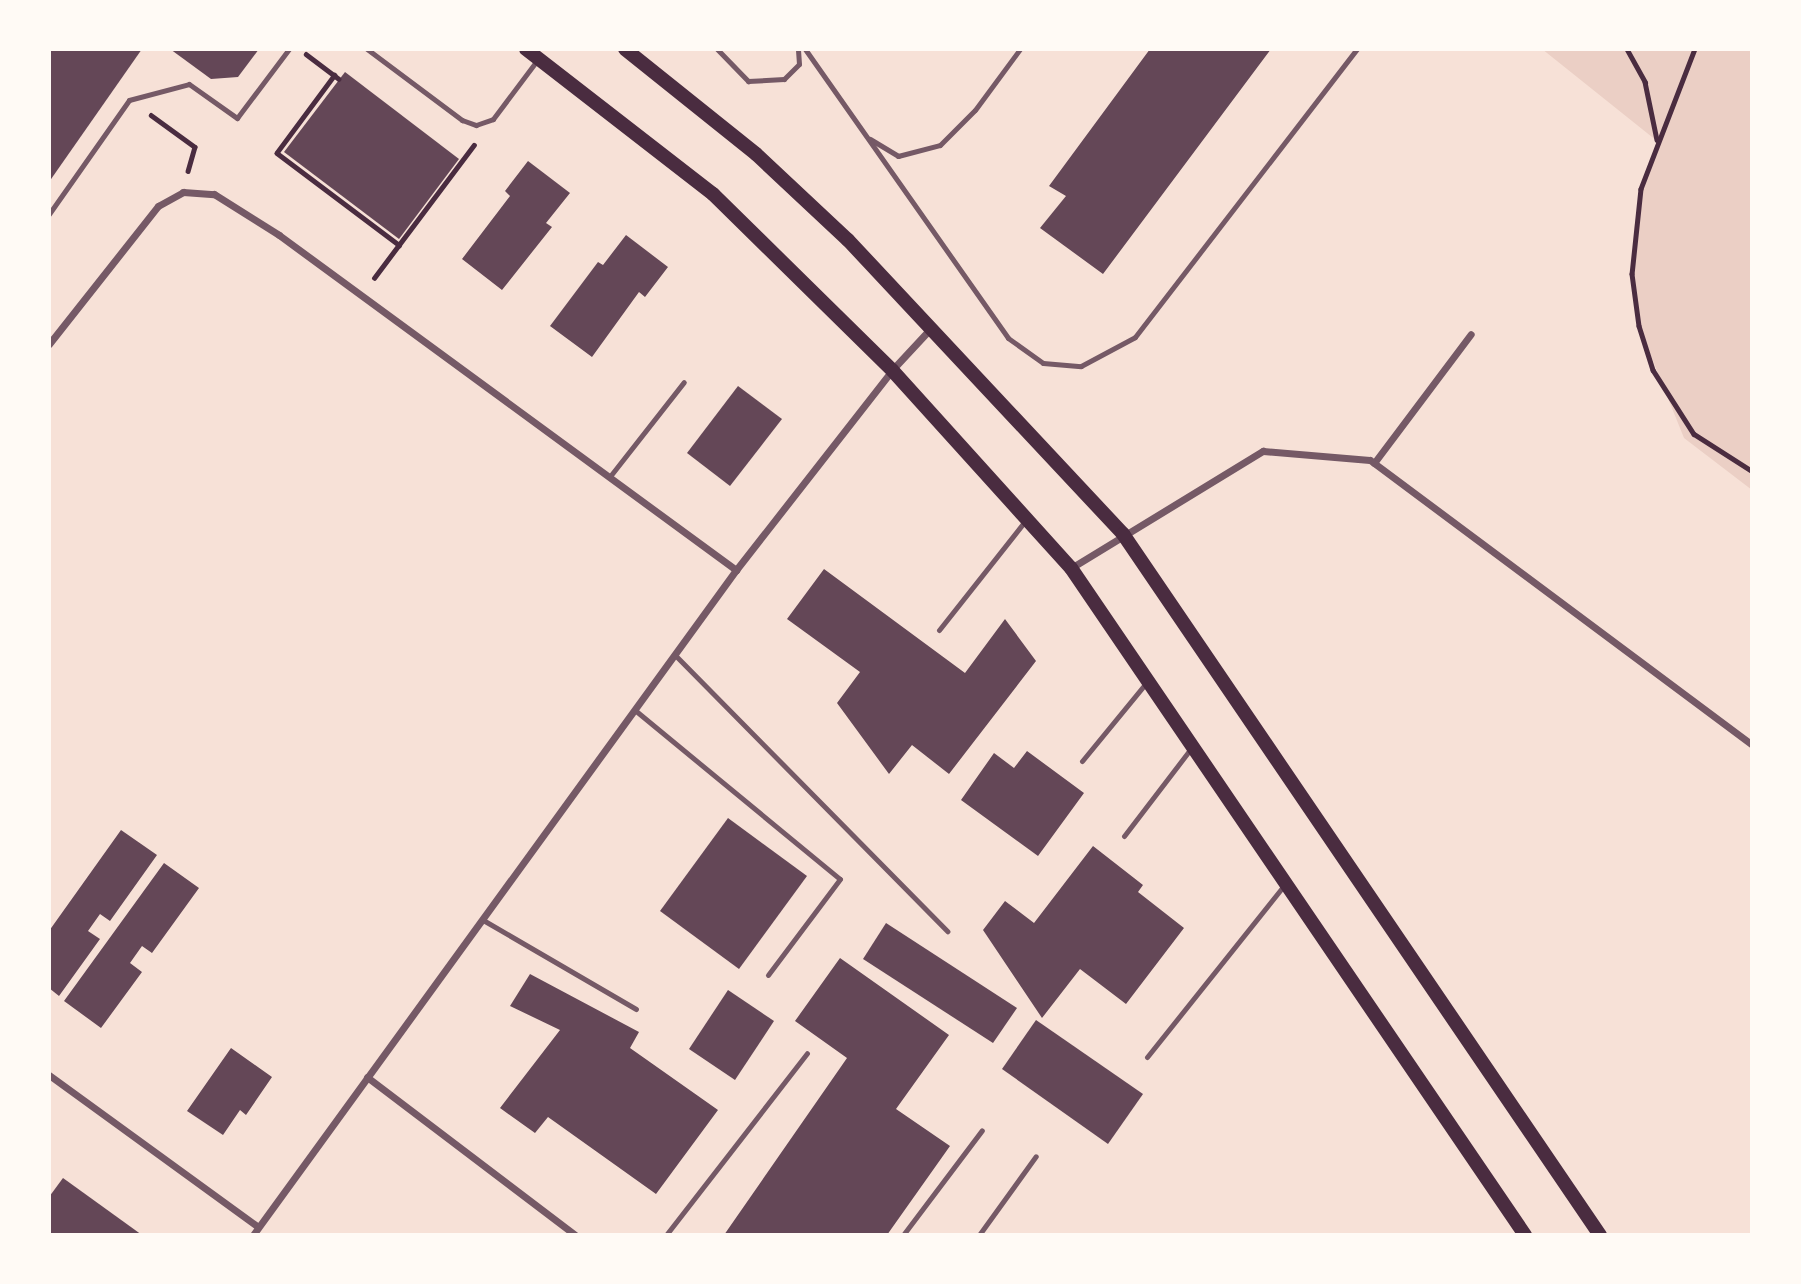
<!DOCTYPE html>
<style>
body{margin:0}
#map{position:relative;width:1801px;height:1284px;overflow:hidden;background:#f7e1d7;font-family:"Fira Sans",sans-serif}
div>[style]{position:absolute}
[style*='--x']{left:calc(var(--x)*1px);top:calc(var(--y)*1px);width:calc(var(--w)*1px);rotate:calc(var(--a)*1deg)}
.green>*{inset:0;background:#ebcfc5}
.building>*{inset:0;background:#644757}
.path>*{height:4.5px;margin:-2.25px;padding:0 2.25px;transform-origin:2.25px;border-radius:2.25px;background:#4a2c40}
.service>*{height:5px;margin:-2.5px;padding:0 2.5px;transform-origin:2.5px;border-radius:2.5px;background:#755966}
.minor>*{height:7px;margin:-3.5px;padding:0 3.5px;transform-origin:3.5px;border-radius:3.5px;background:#755966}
.secondary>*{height:14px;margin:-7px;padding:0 7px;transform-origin:7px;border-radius:7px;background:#4a2c40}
span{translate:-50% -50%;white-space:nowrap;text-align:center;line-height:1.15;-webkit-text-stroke:5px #fffaf5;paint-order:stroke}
.frame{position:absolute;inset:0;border:51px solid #fffaf5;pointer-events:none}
</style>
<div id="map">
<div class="green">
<i style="clip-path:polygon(1542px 49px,1752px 49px,1752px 490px,1684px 438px,1639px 326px,1632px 274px,1634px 229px,1641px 189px,1657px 141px)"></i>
</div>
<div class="building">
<i style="clip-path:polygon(49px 49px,142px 49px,49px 182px)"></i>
<i style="clip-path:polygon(170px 49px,259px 49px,238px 77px,211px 79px)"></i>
<i style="clip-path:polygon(1150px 49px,1271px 49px,1103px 274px,1040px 228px,1066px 196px,1049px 186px)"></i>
<i style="clip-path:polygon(345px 72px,459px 159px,399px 239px,284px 152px)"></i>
<i style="clip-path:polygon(528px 161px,570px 193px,546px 223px,552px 227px,502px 290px,462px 259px,510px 196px,505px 191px)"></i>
<i style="clip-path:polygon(626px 235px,668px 267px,645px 297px,639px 292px,592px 357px,550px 326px,598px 262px,603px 265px)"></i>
<i style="clip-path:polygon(738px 386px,782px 419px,730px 486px,687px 453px)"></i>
<i style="clip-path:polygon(824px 569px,965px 673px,1005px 619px,1036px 661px,949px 774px,912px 745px,889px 774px,837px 703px,860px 672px,787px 619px)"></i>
<i style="clip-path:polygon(1027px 751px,1084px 793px,1038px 856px,961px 800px,994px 753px,1014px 768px)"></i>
<i style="clip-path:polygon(728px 818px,807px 876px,739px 969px,660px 911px)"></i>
<i style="clip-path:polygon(121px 830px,157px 855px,110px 921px,100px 914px,88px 931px,100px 939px,59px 996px,49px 988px,49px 931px)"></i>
<i style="clip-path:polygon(1093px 846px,1143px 885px,1138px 892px,1184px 928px,1126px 1004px,1080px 969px,1042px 1018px,983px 930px,1005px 901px,1034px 923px)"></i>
<i style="clip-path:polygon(164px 863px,199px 888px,152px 953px,142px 946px,130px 963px,142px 972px,101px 1028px,64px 1001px)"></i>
<i style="clip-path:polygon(886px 923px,1017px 1008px,993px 1043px,863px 959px)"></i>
<i style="clip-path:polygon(840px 958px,949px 1035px,896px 1109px,950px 1146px,887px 1235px,724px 1235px,847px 1058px,795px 1021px)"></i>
<i style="clip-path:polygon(530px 974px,639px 1032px,630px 1048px,718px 1110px,656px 1194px,548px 1117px,535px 1133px,500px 1108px,560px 1030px,510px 1006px)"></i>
<i style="clip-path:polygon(728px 990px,774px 1021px,735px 1080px,689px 1049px)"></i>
<i style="clip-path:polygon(1036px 1020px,1143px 1094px,1108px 1144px,1002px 1069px)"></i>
<i style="clip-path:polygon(231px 1048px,272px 1077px,246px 1115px,240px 1110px,223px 1135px,187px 1111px)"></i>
<i style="clip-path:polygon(63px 1178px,142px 1235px,49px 1235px,49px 1197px)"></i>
</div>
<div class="path">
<i style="--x:1627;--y:49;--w:38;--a:61"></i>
<i style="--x:1645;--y:82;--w:59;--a:78.3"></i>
<i style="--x:1695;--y:49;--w:150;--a:111.1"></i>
<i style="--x:1641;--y:189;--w:85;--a:96"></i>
<i style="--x:1632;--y:274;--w:52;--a:82.3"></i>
<i style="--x:1639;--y:326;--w:46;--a:72.3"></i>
<i style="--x:1653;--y:370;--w:76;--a:57.4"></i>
<i style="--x:1694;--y:434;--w:69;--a:32.5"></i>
<i style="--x:306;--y:54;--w:41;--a:37.1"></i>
<i style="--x:335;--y:75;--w:97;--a:126.6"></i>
<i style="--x:277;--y:153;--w:153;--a:37"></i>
<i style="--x:151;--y:115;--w:54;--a:36"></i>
<i style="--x:195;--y:147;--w:25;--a:106"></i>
<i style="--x:374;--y:278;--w:166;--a:-53.1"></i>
</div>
<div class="service">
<i style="--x:367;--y:49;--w:119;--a:36.8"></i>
<i style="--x:462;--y:120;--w:15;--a:20"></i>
<i style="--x:476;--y:125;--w:18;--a:-19"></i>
<i style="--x:493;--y:119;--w:75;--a:-53.1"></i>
<i style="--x:717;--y:49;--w:45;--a:45.9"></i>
<i style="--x:748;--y:81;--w:36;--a:-3"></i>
<i style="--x:784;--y:79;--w:21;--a:-45"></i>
<i style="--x:799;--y:64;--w:15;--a:-94"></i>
<i style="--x:805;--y:49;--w:353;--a:54.9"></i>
<i style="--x:1008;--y:338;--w:43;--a:35.5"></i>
<i style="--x:1043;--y:363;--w:38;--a:5"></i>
<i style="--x:1081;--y:366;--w:61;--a:-28.2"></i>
<i style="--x:1135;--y:337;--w:364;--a:-52.4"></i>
<i style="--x:870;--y:139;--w:33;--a:31"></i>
<i style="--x:898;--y:156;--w:43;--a:-14.7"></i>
<i style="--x:940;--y:145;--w:49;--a:-45"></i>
<i style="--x:975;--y:110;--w:76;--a:-53.6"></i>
<i style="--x:49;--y:214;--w:139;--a:-54.9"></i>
<i style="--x:129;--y:100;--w:62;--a:-14.9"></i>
<i style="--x:189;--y:84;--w:59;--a:35.3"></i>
<i style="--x:237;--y:118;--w:86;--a:-53"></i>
<i style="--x:611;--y:475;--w:118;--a:-51.9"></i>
<i style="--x:939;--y:630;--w:139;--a:-51.7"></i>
<i style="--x:675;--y:655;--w:388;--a:45.4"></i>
<i style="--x:636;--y:711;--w:264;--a:39.5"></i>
<i style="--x:840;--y:879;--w:120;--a:126.9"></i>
<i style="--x:1082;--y:761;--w:101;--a:-50.6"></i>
<i style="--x:1124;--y:836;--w:112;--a:-52.6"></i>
<i style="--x:483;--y:920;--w:177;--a:30.2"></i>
<i style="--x:1147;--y:1057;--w:221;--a:-51.4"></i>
<i style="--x:666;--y:1235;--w:230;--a:-52.2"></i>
<i style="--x:903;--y:1235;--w:131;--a:-53"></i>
<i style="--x:979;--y:1235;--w:97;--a:-54.2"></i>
</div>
<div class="minor">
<i style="--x:49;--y:344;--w:176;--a:-51.7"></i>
<i style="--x:158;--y:206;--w:29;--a:-29"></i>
<i style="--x:183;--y:192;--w:31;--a:4"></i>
<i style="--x:214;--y:194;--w:77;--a:32.2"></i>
<i style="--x:279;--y:235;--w:567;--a:36.24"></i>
<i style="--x:1374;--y:463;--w:161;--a:-53.1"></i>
<i style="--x:1071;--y:568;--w:225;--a:-31.4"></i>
<i style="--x:1263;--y:451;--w:107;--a:4.8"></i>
<i style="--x:1370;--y:460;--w:477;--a:36.7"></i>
<i style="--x:49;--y:1075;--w:258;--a:36"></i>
<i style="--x:367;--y:1077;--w:261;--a:37.2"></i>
<i style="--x:253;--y:1235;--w:822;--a:-54.01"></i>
<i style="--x:736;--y:570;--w:254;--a:-52"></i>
<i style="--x:892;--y:370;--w:57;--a:-47.1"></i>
</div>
<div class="secondary">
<i style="--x:526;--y:49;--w:237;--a:37.8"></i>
<i style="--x:713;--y:194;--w:251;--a:44.5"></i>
<i style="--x:892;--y:370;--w:267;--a:47.9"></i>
<i style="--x:1071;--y:568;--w:807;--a:55.76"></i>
<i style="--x:625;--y:49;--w:168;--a:38.7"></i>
<i style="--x:756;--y:154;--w:126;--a:43.1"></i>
<i style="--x:848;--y:240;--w:403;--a:46.9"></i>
<i style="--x:1123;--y:534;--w:848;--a:55.77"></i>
</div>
<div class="frame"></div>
</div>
